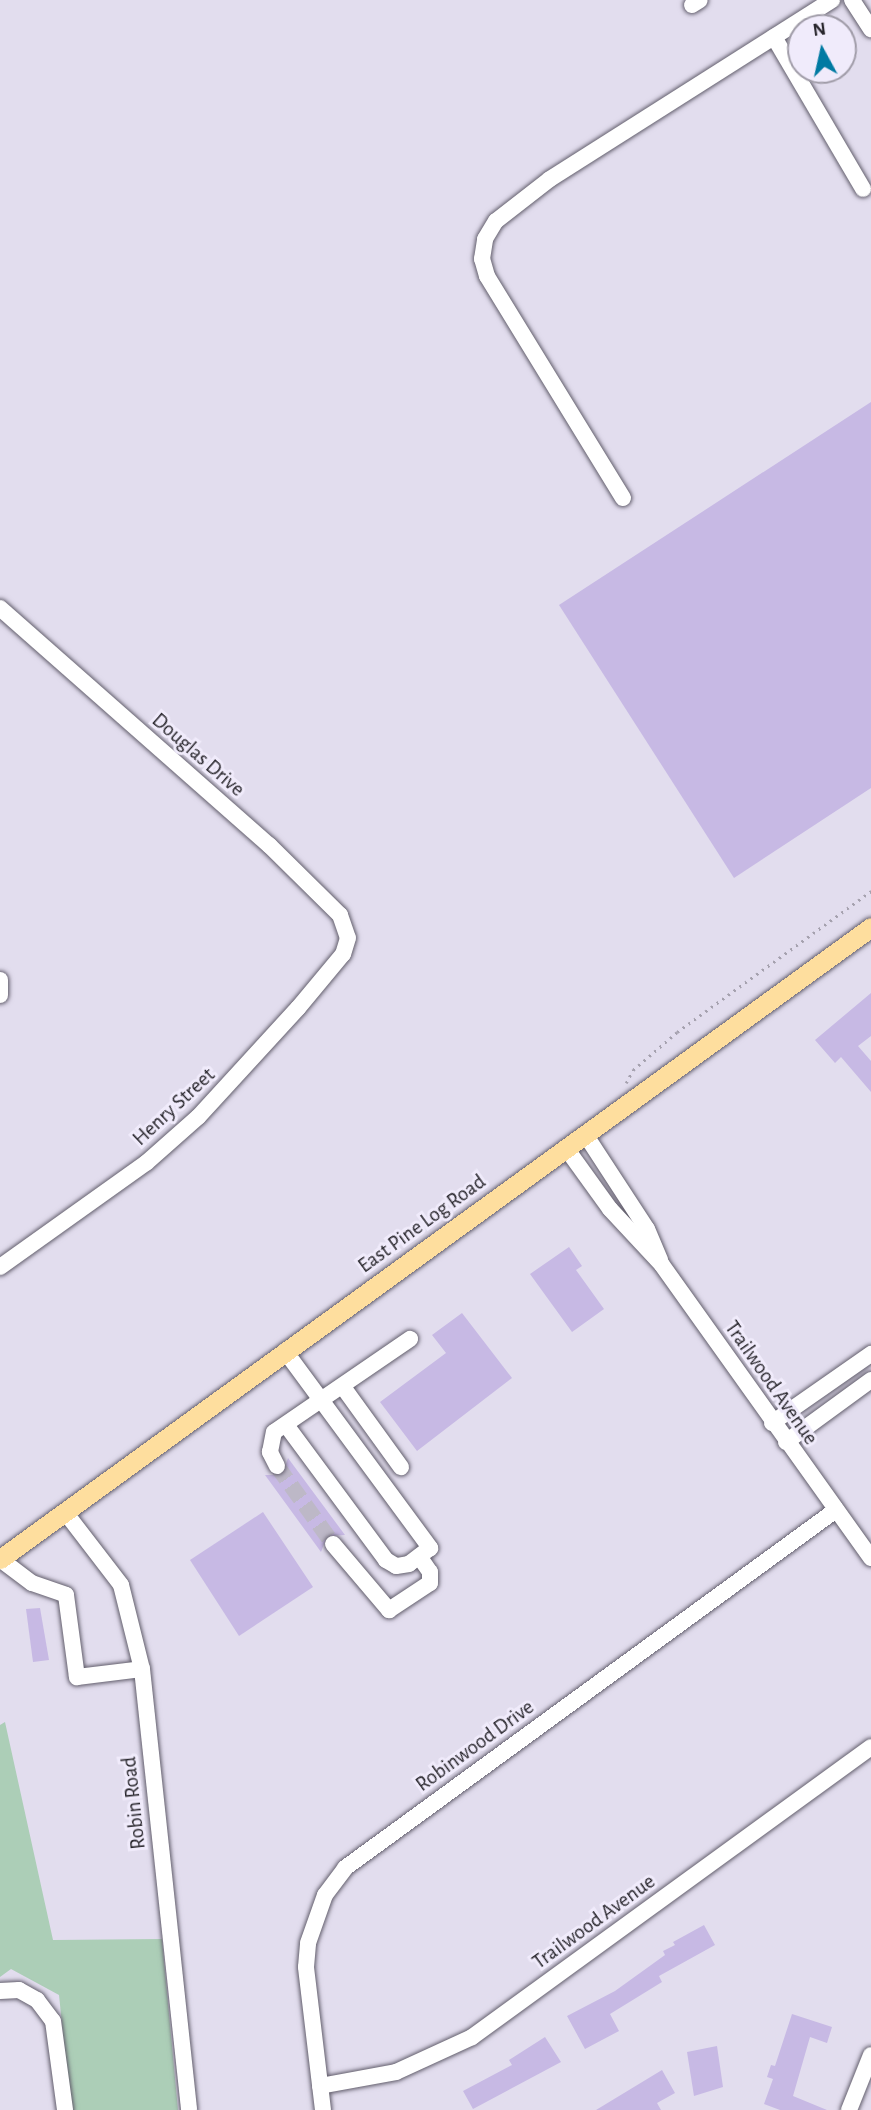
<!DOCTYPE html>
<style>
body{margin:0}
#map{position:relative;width:871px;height:2110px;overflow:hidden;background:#e2ddee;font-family:"Alegreya Sans",sans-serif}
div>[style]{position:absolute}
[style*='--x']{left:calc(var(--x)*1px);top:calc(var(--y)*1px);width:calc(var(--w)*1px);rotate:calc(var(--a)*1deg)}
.green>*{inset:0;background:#acceb7}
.building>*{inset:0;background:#c7b9e4}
.minor-tunnel>*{height:16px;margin-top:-8px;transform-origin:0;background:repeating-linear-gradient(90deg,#bdb8c7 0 16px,transparent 0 24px)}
.path>*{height:2.5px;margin-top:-1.25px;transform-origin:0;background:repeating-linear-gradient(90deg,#a5a1ae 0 2px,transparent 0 7px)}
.roads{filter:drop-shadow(0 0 2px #625e6c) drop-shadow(0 0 2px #625e6c)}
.minor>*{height:16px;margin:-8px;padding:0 8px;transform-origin:8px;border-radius:8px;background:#fff}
.major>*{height:19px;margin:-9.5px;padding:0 9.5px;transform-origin:9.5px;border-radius:9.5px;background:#fede9e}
span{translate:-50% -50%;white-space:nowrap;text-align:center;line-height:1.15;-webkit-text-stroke:6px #f0ebfb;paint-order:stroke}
.street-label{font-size:21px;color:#28262c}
.north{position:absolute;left:787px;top:14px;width:70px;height:70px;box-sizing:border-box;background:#f0ebfb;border:2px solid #a09ca8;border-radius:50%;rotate:352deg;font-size:19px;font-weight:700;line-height:28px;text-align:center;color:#28262c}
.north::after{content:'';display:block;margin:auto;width:24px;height:32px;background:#007aa2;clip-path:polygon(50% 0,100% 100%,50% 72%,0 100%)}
</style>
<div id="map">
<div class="green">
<i style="clip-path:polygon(5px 1722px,53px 1940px,162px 1939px,178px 2110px,71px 2110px,59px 1995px,11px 1969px,0 1977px,0 1725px)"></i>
</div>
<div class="building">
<i style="clip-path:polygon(871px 402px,871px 788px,734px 878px,559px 605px)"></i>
<i style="clip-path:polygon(871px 993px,871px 1036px,858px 1046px,871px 1061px,871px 1092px,841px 1057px,835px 1063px,815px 1040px)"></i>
<i style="clip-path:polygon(569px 1247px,582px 1266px,576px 1270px,604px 1309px,572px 1332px,530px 1274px)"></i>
<i style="clip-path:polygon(462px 1313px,512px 1378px,417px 1451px,380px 1402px,446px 1353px,432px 1335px)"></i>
<i style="clip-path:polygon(288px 1458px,345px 1535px,327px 1536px,321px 1552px,265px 1475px,282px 1475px)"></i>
<i style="clip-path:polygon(263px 1512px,313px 1587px,239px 1636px,190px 1560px)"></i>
<i style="clip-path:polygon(40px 1608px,49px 1660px,33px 1662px,26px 1609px)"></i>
<i style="clip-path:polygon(704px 1925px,715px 1945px,659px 1976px,662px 1982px,610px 2014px,619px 2031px,585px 2049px,567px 2016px,615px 1991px,665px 1955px,663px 1951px,675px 1945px,673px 1942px)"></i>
<i style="clip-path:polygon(792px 2014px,832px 2027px,827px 2043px,810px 2037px,793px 2096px,827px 2110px,780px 2110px,764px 2104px,773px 2079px,767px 2077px,771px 2065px,775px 2066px)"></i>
<i style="clip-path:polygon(545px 2037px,561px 2062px,473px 2109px,463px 2091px,512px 2065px,509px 2060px)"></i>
<i style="clip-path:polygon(717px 2046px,723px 2087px,694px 2096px,687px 2052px)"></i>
<i style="clip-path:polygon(662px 2070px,675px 2093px,657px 2103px,661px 2110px,596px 2110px)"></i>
</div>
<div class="minor-tunnel">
<i style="--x:277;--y:1466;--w:96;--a:54.3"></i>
</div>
<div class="path">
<i style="--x:626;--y:1083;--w:15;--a:-62"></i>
<i style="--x:633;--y:1070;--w:58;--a:-40.8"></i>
<i style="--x:677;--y:1032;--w:240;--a:-36"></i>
</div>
<div class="roads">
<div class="minor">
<i style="--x:852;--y:0;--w:35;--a:57"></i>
<i style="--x:692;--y:5;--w:9;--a:-32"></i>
<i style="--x:774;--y:37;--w:176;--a:59.6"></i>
<i style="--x:623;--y:498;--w:260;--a:-121.5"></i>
<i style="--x:487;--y:276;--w:18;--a:-106"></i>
<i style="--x:482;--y:259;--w:20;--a:-81"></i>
<i style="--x:485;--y:239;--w:21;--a:-59"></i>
<i style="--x:496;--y:221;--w:68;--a:-37.9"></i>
<i style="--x:550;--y:179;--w:334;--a:-32.4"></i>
<i style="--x:0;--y:608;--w:359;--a:41.4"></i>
<i style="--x:269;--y:845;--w:100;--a:44.6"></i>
<i style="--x:340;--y:915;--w:24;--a:71"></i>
<i style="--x:348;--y:938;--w:17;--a:107"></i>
<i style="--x:343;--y:954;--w:70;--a:129.8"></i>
<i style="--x:298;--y:1008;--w:148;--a:132.5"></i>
<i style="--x:198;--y:1117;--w:69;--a:138.5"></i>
<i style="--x:146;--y:1163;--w:179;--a:144.5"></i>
<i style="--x:0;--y:980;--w:15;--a:90"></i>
<i style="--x:585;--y:1134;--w:113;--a:56.9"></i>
<i style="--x:647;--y:1229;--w:34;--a:67"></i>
<i style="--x:566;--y:1148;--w:75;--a:54.2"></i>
<i style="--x:610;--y:1209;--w:76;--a:47.1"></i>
<i style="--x:662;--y:1265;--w:360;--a:54.5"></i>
<i style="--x:285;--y:1351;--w:245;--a:53.6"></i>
<i style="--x:430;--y:1548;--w:26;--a:143"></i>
<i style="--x:409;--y:1564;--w:13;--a:171"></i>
<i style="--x:396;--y:1566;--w:12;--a:-149"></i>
<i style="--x:386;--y:1560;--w:168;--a:-126.5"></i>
<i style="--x:343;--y:1387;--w:99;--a:54.1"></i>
<i style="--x:772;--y:1423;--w:121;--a:-34.9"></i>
<i style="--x:786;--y:1442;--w:105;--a:-36.1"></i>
<i style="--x:277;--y:1466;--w:16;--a:-117"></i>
<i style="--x:270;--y:1452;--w:20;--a:-79"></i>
<i style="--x:274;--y:1432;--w:165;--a:-34.4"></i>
<i style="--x:65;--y:1512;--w:92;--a:52.5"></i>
<i style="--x:121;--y:1585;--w:87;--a:76"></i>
<i style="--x:142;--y:1669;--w:443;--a:83.9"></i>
<i style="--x:333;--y:1544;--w:87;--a:49.7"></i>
<i style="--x:389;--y:1610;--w:49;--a:-33.4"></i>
<i style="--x:430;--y:1583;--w:11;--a:-90"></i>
<i style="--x:430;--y:1572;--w:19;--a:-125"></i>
<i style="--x:0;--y:1559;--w:40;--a:37"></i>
<i style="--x:32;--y:1583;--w:36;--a:19"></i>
<i style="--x:66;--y:1595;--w:83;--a:82.4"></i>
<i style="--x:77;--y:1677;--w:65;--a:-7"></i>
<i style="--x:0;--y:1991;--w:19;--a:-3"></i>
<i style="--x:19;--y:1990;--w:21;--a:29"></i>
<i style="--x:37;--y:2000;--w:26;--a:53"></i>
<i style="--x:53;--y:2021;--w:90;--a:82.3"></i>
<i style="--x:320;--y:2086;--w:77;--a:-10.4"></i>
<i style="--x:396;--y:2072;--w:84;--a:-24.7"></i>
<i style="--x:472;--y:2037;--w:493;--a:-36"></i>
<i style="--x:323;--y:2110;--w:144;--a:-96.8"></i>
<i style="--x:306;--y:1967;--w:24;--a:-85"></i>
<i style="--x:308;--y:1943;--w:51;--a:-70.5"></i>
<i style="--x:325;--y:1895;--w:34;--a:-53"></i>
<i style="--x:345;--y:1868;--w:608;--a:-36.1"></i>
<i style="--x:849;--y:2110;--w:59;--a:-68.2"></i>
</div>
<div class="major">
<i style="--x:0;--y:1559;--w:1076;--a:-35.96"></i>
</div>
</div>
<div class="street-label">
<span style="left:198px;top:755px;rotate:41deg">Douglas Drive</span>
<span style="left:174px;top:1107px;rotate:-43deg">Henry Street</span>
<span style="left:422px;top:1224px;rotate:-36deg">East Pine Log Road</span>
<span style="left:771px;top:1383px;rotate:55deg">Trailwood Avenue</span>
<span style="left:475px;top:1746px;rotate:-36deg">Robinwood Drive</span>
<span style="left:134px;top:1803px;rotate:-96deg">Robin Road</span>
<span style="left:594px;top:1922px;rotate:-36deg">Trailwood Avenue</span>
</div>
<div class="north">N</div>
</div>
